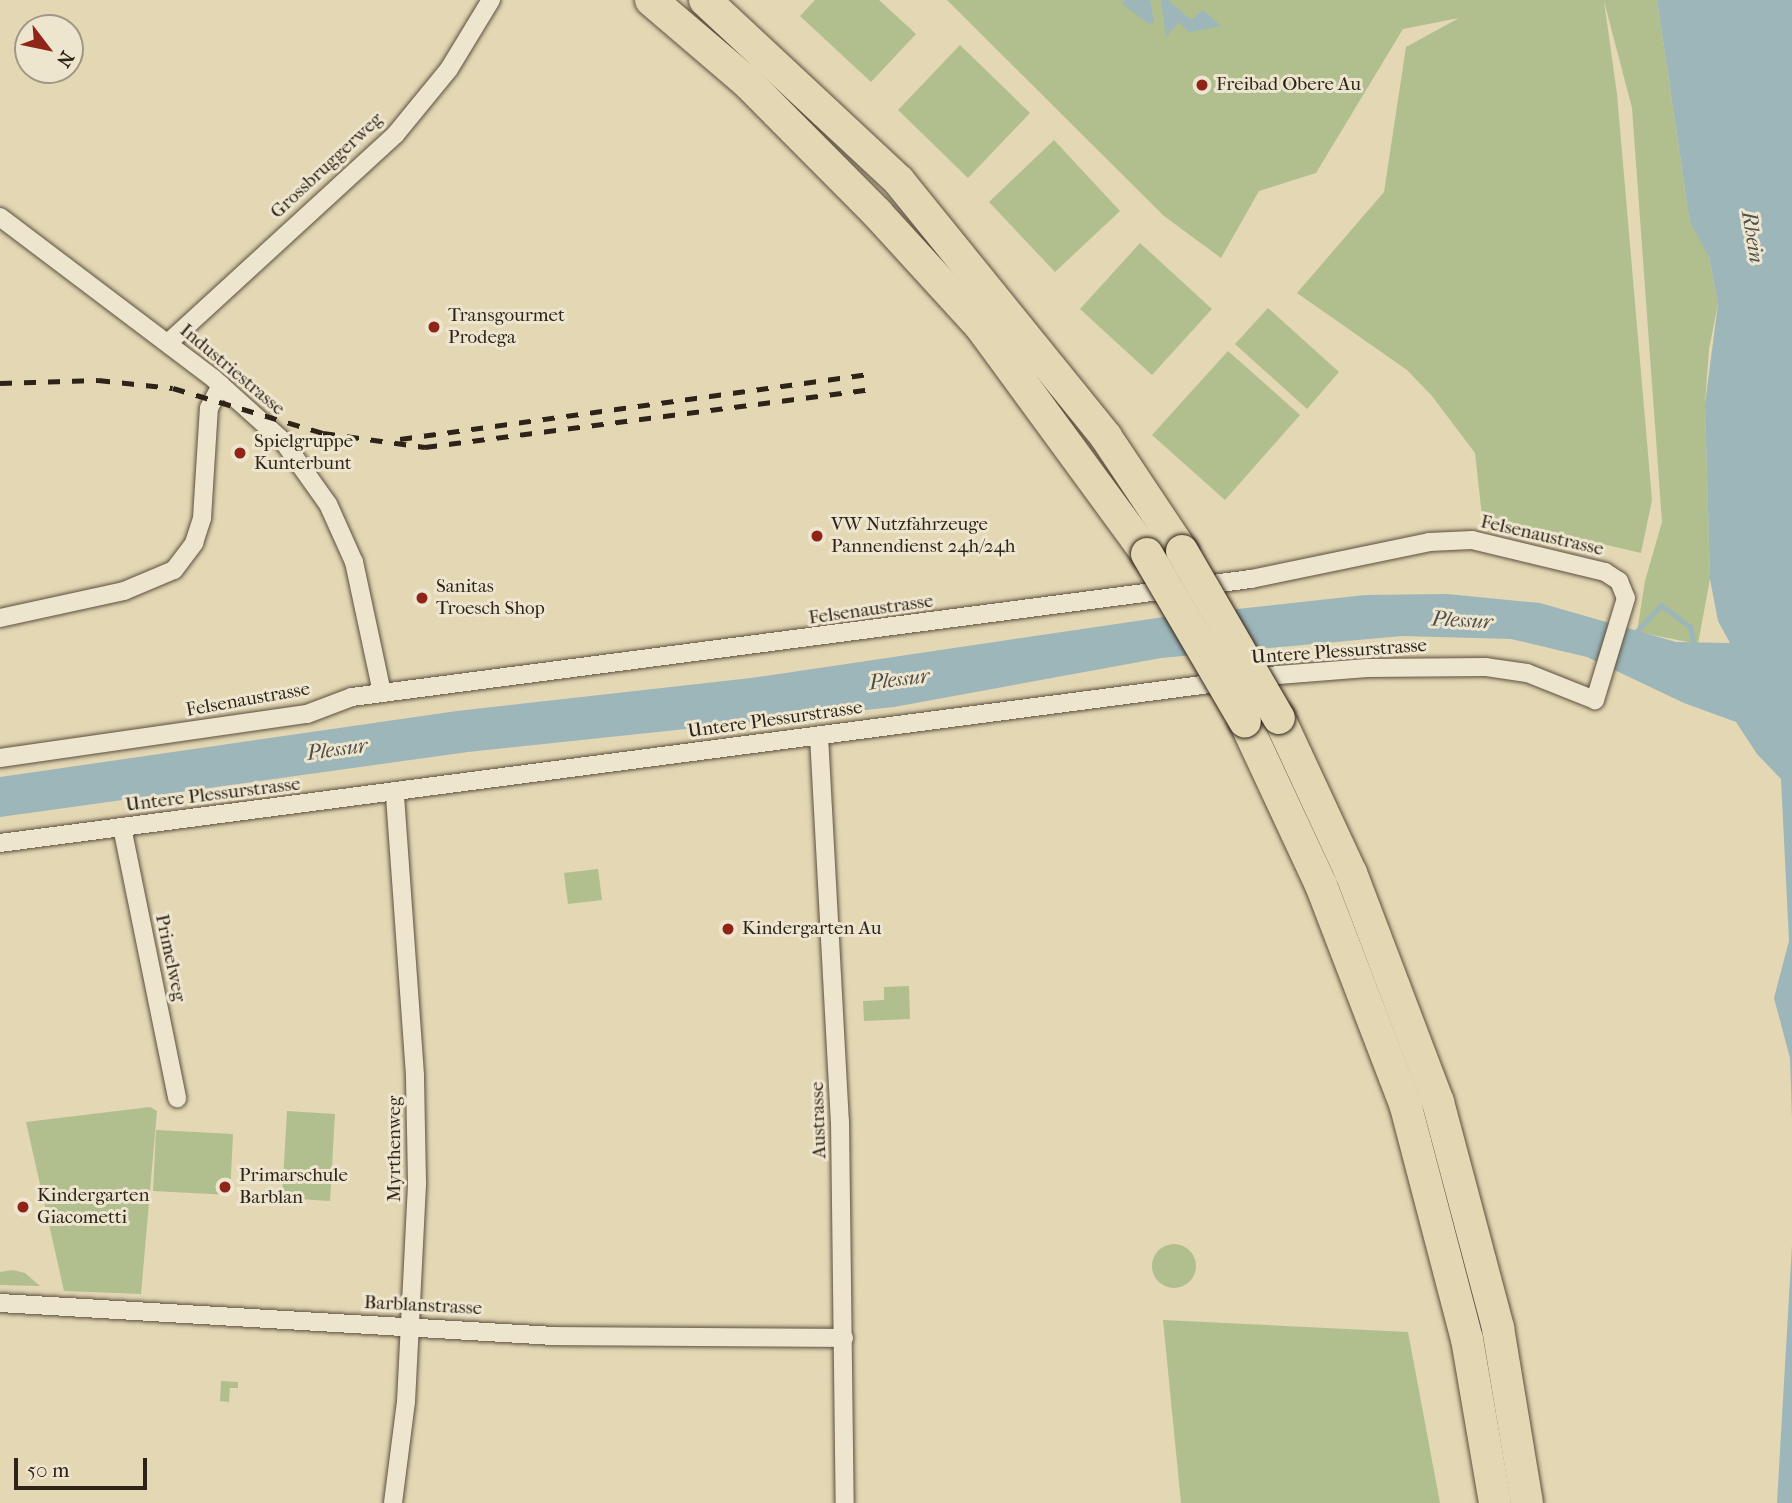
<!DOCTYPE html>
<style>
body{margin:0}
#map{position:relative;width:1792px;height:1503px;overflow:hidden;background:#e3d7b4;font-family:"IM FELL French Canon",serif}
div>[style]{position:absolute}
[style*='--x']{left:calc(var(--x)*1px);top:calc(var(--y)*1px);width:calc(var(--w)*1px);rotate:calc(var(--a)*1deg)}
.green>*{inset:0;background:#b1bf8f}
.round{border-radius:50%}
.water>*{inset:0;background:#9cb6b9}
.stream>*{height:5px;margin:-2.5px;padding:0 2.5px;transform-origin:2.5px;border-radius:2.5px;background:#9cb6b9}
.roads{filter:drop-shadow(0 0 2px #5b503f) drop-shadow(0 0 2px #5b503f)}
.street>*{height:18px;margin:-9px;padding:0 9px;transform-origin:9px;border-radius:9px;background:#ede5ce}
.highway>*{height:32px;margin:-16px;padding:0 16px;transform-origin:16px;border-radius:16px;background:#e3d7b4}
.rail>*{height:5px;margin-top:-2.5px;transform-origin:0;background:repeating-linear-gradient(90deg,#2e2318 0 12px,transparent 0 24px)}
.bridges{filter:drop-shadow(0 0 2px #2e2318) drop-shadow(0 0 2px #2e2318)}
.highway-bridge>*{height:32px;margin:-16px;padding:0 16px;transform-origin:16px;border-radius:16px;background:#e3d7b4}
.dots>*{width:19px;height:19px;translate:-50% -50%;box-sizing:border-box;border:4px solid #ede5ce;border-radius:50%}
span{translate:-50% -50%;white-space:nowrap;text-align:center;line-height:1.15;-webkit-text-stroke:6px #ede5ce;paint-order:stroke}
.poi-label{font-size:19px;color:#2e2318}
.left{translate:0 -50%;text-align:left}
.street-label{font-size:19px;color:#2e2318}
.water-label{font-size:21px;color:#4f4f48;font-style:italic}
.north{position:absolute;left:14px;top:14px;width:70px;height:70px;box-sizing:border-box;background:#ede5ce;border:2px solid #a19785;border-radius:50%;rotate:122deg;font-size:19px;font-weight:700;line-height:28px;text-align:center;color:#2e2318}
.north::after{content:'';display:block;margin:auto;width:24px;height:32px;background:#8f2418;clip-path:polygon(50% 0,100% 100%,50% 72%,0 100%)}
.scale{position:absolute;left:14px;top:1458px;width:133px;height:32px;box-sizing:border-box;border:4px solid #2e2318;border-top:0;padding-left:9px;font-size:21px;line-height:24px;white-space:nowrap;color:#2e2318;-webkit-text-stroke:5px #ede5ce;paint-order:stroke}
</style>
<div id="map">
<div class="green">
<i style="clip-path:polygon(815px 0,879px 0,916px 34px,871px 82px,800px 16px)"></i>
<i style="clip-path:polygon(947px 0,1657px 0,1687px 203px,1709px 257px,1718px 304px,1709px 349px,1705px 404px,1710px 579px,1698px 644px,1637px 632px,1645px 581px,1662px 522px,1632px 108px,1604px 1px,1617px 94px,1652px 500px,1641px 553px,1482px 516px,1475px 453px,1432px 396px,1407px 370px,1297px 293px,1384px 192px,1406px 47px,1459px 18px,1403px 29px,1316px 173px,1259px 191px,1221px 258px,1164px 216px)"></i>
<i style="clip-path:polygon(960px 45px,1030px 113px,968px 178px,898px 110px)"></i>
<i style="clip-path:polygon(1054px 140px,1120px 211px,1055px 272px,989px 202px)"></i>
<i style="clip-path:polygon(1140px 243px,1212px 309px,1152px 375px,1080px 309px)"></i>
<i style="clip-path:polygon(1268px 308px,1339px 372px,1307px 409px,1235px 344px)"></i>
<i style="clip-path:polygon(1228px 351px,1300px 415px,1225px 500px,1152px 435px)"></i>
<i style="clip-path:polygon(598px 869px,602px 900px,568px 904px,564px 873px)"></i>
<i style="clip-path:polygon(909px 986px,910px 1019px,864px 1021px,863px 1001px,884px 1000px,884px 987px)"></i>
<i style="clip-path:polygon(150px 1107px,157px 1111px,141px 1294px,64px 1291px,26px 1122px)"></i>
<i style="clip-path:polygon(287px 1111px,335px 1114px,330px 1201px,282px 1198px)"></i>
<i style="clip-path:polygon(156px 1130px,233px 1134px,230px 1195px,153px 1191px)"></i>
<i class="round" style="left:1152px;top:1244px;width:44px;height:44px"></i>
<i style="clip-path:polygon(13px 1270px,25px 1273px,40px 1286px,0 1285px,0 1272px)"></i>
<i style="clip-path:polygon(1163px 1320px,1408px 1332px,1440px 1503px,1181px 1503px)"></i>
<i style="clip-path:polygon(221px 1381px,238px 1382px,238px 1388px,230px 1388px,229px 1402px,220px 1401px)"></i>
</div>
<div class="water">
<i style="clip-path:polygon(1125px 0,1150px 0,1154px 22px,1149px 24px,1122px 4px)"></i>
<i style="clip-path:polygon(1161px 0,1168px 0,1191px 20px,1203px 10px,1221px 26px,1189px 32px,1179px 22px,1166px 37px)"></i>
<i style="clip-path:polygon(1657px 0,1792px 0,1792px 1119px,1790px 1058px,1774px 998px,1789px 941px,1781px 779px,1757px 754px,1736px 722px,1684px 703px,1587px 657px,1511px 639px,1402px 636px,1161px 658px,894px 707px,468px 752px,0 817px,0 777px,457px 711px,751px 678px,1164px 617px,1365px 595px,1447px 594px,1540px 603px,1676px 642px,1730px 643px,1718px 621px,1710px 579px,1705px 404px,1718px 304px,1709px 257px,1691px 224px,1687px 203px)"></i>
<i style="clip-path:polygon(1792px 1245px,1792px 1503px,1777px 1503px)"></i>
</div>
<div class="stream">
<i style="--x:1632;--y:636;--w:42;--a:-46.9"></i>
<i style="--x:1661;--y:605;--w:36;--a:37"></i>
<i style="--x:1690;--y:627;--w:23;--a:77"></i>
</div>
<div class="roads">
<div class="street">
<i style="--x:0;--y:217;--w:268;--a:37.1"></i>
<i style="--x:214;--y:379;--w:93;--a:41.9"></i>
<i style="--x:283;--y:441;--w:77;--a:54.5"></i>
<i style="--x:328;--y:504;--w:64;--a:65.9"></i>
<i style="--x:354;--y:562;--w:134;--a:77.9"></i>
<i style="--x:168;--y:343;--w:308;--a:-42.5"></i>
<i style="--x:395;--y:135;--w:85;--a:-50.7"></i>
<i style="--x:449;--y:69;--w:81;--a:-58.7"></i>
<i style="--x:0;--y:618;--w:127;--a:-12.3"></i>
<i style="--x:124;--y:591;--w:54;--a:-22.8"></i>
<i style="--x:174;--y:570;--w:34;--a:-53"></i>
<i style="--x:194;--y:543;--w:26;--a:-72"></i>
<i style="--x:202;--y:518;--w:110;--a:-86.4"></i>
<i style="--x:209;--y:408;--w:26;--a:-62"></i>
<i style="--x:819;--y:736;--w:386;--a:86.9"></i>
<i style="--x:840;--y:1121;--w:382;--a:89.3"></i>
<i style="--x:0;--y:758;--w:310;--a:-8.2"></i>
<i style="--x:307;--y:714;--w:48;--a:-20.7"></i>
<i style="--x:352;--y:697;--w:907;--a:-7.48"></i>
<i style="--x:1251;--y:579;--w:182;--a:-11.7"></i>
<i style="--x:1429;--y:542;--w:43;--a:-2.7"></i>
<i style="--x:1472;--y:540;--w:137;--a:13.5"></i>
<i style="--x:1605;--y:572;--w:17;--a:33"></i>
<i style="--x:1619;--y:581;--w:18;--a:68"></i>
<i style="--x:1626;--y:598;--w:107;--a:106.9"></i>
<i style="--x:1595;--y:700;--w:73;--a:-158.3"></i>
<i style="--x:1527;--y:673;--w:41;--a:-171.7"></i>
<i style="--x:1486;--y:667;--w:119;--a:179.5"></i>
<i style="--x:1367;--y:668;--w:89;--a:175.5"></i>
<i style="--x:1278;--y:675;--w:1289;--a:172.51"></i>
<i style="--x:122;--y:827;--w:277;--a:78.5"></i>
<i style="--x:0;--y:1303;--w:555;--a:3.41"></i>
<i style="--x:554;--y:1336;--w:290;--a:0.4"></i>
<i style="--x:393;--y:1503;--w:102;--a:-82.7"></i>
<i style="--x:406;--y:1402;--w:220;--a:-87.1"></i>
<i style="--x:417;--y:1182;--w:107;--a:-91.1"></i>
<i style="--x:415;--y:1075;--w:282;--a:-94.1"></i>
</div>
<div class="highway">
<i style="--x:651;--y:0;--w:126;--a:40.5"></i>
<i style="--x:747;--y:82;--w:185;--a:45.2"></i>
<i style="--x:877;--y:213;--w:154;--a:47.6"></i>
<i style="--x:981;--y:327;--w:281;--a:53.8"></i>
<i style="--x:705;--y:0;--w:265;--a:43"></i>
<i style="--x:899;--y:181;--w:329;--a:51"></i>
<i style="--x:1106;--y:437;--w:137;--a:56.3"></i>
<i style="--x:1279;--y:718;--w:171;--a:65.1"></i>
<i style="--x:1351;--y:873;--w:245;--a:69.2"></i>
<i style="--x:1438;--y:1102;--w:234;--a:75.1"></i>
<i style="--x:1498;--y:1328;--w:177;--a:80.6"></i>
<i style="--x:1245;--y:722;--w:180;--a:65"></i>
<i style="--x:1321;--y:885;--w:238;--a:69"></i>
<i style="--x:1406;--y:1107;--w:240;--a:75.3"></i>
<i style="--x:1467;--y:1339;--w:166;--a:80.3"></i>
</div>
</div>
<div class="rail">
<i style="--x:0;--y:383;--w:98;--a:-1.8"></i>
<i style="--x:98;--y:380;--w:75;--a:6.1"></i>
<i style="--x:173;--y:388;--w:157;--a:16.7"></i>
<i style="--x:323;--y:433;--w:103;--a:7.8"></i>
<i style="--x:425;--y:447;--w:453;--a:-7.4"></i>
<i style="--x:400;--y:439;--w:475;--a:-7.9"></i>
</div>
<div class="bridges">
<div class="highway-bridge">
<i style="--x:1182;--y:551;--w:193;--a:59.9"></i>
<i style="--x:1147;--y:554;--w:194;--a:59.7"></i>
</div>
</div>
<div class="dots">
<i style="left:1202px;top:85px;background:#8f2418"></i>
<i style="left:434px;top:327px;background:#8f2418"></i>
<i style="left:240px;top:453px;background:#8f2418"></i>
<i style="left:817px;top:536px;background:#8f2418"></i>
<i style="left:422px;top:598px;background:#8f2418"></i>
<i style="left:728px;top:929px;background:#8f2418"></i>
<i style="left:225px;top:1187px;background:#8f2418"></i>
<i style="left:23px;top:1207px;background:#8f2418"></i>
</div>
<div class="poi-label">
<span class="left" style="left:1216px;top:85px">Freibad Obere Au</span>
<span class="left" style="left:448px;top:327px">Transgourmet<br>Prodega</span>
<span class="left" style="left:254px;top:453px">Spielgruppe<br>Kunterbunt</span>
<span class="left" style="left:831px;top:536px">VW Nutzfahrzeuge<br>Pannendienst 24h/24h</span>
<span class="left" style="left:436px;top:598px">Sanitas<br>Troesch Shop</span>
<span class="left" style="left:742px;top:929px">Kindergarten Au</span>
<span class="left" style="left:239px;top:1187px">Primarschule<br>Barblan</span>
<span class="left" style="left:37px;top:1207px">Kindergarten<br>Giacometti</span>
</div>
<div class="street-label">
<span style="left:327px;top:166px;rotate:-43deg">Grossbruggerweg</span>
<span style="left:232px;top:370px;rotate:40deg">Industriestrasse</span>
<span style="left:1542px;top:536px;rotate:13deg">Felsenaustrasse</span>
<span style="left:871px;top:610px;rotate:-8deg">Felsenaustrasse</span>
<span style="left:1339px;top:652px;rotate:-4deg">Untere Plessurstrasse</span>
<span style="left:248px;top:700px;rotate:-10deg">Felsenaustrasse</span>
<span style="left:775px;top:720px;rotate:-8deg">Untere Plessurstrasse</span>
<span style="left:213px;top:795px;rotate:-7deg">Untere Plessurstrasse</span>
<span style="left:170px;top:958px;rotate:78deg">Primelweg</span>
<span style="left:819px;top:1120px;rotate:-92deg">Austrasse</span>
<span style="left:395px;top:1149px;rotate:-90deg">Myrthenweg</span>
<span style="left:423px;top:1306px;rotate:3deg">Barblanstrasse</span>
</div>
<div class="water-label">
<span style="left:1753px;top:237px;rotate:81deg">Rhein</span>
<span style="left:1462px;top:620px;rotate:3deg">Plessur</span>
<span style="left:899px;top:679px;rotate:-7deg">Plessur</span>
<span style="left:337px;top:749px;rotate:-8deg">Plessur</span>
</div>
<div class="north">N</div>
<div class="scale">50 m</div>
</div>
